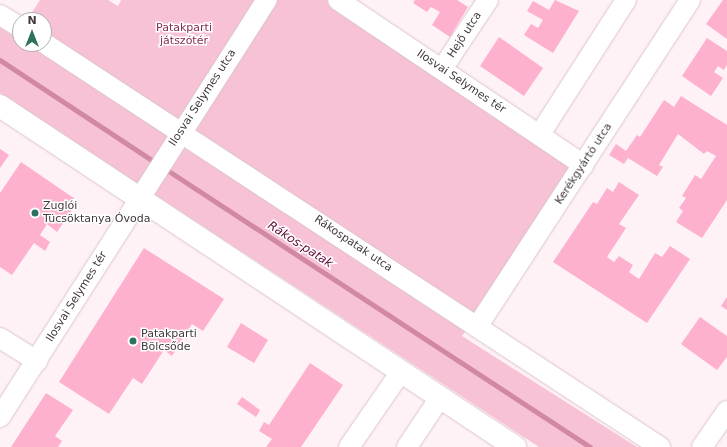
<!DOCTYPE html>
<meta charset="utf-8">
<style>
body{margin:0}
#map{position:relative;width:727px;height:447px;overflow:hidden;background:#fff2f6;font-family:"DejaVu Sans",sans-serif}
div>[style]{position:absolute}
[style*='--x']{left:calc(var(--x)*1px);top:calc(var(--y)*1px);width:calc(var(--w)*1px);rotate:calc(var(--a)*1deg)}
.green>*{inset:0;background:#f8c2d6}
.stream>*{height:5px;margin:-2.5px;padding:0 2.5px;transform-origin:2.5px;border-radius:2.5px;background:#d188a5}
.building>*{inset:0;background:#fdb1ce}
.roads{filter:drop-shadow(0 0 1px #dbc6cd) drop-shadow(0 0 1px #dbc6cd)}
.street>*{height:20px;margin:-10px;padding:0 10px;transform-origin:10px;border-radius:10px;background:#fff}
.secondary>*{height:22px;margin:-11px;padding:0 11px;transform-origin:11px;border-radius:11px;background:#fff}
.dots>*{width:11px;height:11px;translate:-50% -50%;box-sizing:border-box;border:2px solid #fff;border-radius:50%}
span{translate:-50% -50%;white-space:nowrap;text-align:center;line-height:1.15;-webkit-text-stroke:3px #fff;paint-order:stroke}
.park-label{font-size:11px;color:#832d55}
.street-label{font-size:11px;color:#423a3d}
.poi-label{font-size:11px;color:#423a3d}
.left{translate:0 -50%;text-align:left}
.water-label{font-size:12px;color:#630b3a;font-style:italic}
.north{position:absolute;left:12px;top:12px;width:40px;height:40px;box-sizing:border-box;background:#fff;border:1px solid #b3b0b1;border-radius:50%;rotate:0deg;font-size:11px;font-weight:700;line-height:16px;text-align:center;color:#423a3d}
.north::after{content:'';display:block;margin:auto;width:14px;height:18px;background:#2f7161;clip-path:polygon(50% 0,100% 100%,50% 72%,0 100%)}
</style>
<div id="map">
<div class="green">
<i style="clip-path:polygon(40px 0,108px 0,118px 6px,121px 0,354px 0,587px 158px,462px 336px,637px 447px,539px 447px,0 93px,0 27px,15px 37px,20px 30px,20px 44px,44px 44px,44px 20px,27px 20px)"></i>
</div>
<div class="stream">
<i style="--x:0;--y:60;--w:189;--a:33.4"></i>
<i style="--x:164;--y:168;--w:509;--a:33.22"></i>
</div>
<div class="building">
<i style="clip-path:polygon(415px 0,457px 0,468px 7px,450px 37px,432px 25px,440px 12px,431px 7px,427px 12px,413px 3px)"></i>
<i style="clip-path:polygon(555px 0,579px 11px,553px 53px,524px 35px,531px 24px,538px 28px,543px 20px,527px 11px,533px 1px,549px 10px)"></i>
<i style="clip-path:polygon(723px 0,727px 0,727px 39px,706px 24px)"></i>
<i style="clip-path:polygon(499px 37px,543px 68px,524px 96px,480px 66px)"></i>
<i style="clip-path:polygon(707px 38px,727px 51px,727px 65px,724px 70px,718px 66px,714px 72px,723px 78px,711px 96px,682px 76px)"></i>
<i style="clip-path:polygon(681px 96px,727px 125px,727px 200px,702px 238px,676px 222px,683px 211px,679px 208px,686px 198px,682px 196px,695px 175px,701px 179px,716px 156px,707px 151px,704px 154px,678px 134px,659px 165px,663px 167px,657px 176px,628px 158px,624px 164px,609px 155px,616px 144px,626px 151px,637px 135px,640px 137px,664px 100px,674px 107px)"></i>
<i style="clip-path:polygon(0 149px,9px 155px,0 168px)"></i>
<i style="clip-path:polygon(21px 162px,78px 201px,57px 232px,47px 224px,40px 235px,50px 242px,45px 251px,34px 243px,12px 275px,0 267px,0 193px)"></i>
<i style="clip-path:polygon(619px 182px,639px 195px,619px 224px,626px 228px,607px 257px,614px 262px,619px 256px,633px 265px,629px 272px,639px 279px,655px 253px,662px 257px,670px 246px,690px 259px,647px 323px,553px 262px,593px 202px,597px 204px,607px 188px,613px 192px)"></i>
<i style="clip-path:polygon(144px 248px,224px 299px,203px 331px,192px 324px,172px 356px,164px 350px,142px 384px,133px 378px,109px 414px,59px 382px)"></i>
<i style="clip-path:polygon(727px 297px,727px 310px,721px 306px)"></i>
<i style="clip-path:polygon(700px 317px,727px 336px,727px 357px,717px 370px,681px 344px)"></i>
<i style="clip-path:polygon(241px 323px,268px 340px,254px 363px,227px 347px)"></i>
<i style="clip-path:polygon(310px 363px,343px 385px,301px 447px,266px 447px,272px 439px,259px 431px,264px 422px,269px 425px)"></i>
<i style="clip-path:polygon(46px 393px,73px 410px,55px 436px,62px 441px,58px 447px,11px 447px)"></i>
<i style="clip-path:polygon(242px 397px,260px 410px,256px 417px,237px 404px)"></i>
</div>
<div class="roads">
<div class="street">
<i style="--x:338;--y:0;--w:296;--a:33.9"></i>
<i style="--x:0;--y:15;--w:23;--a:31"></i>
<i style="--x:44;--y:43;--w:737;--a:33.26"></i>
<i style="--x:442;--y:69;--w:83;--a:-56.3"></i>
<i style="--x:540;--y:134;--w:159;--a:-57.3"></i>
<i style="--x:477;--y:327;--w:390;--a:-56.9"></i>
<i style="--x:0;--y:338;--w:44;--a:31.9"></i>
<i style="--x:0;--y:417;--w:495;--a:-57.4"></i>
<i style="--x:349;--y:447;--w:90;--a:-55.4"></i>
<i style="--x:407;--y:447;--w:58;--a:-56.3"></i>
<i style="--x:702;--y:447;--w:44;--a:-55.2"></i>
</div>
<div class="secondary">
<i style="--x:0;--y:106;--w:618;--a:33.51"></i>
</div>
</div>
<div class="dots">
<i style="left:35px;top:213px;background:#2f7161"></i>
<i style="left:133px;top:341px;background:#2f7161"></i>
</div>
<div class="park-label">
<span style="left:184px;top:35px">Patakparti<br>játszótér</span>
</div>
<div class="street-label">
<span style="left:465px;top:35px;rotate:-57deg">Hejő utca</span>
<span style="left:461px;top:82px;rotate:34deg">Ilosvai Selymes tér</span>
<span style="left:203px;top:98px;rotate:-57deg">Ilosvai Selymes utca</span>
<span style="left:584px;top:164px;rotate:-57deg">Kerékgyártó utca</span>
<span style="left:353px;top:244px;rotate:34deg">Rákospatak utca</span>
<span style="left:77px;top:297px;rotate:-58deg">Ilosvai Selymes tér</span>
</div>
<div class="poi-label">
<span class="left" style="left:43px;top:213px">Zuglói<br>Tücsöktanya Óvoda</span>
<span class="left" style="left:141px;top:341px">Patakparti<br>Bölcsőde</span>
</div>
<div class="water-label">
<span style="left:300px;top:245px;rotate:33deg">Rákos-patak</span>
</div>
<div class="north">N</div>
</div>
